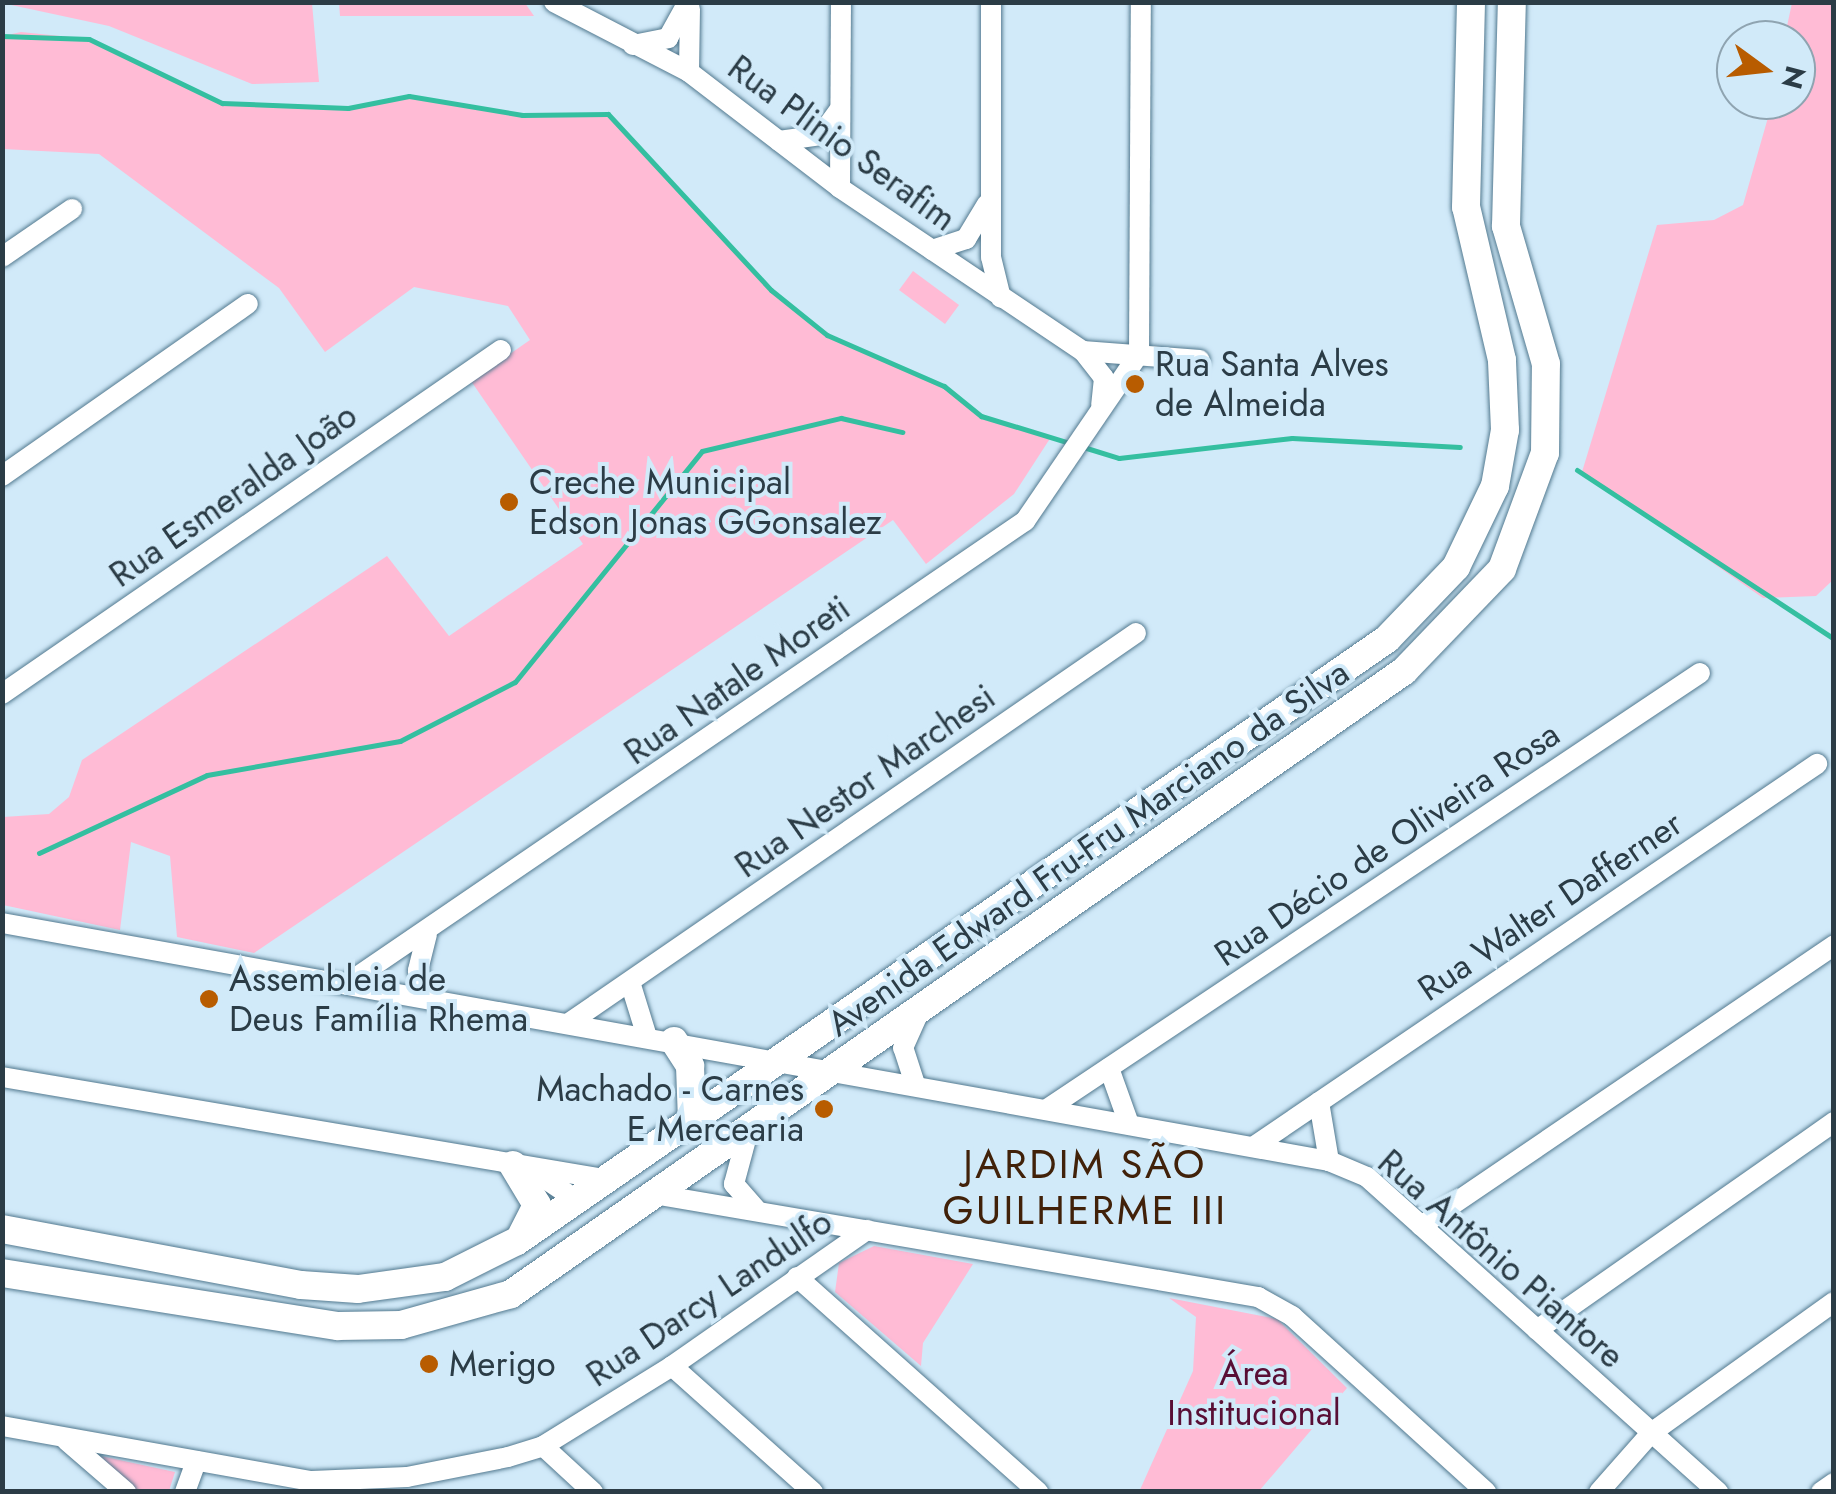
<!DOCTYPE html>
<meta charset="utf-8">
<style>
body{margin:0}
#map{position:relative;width:1836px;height:1494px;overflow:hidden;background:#d1eaf9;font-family:Jost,sans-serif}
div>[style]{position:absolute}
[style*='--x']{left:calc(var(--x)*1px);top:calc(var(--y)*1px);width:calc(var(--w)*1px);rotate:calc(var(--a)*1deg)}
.green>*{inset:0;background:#ffbbd5}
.stream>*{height:5px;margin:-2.5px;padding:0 2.5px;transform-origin:2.5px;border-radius:2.5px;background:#34bfa0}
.roads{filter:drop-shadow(0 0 2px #52798f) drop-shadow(0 0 2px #52798f)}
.street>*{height:20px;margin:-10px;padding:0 10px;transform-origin:10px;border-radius:10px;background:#fff}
.secondary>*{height:28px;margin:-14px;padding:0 14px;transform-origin:14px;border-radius:14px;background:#fff}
.dots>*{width:28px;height:28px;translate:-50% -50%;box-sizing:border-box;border:5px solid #d1eaf9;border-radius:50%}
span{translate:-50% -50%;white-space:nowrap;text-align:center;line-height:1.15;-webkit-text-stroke:8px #d1eaf9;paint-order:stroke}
.street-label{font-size:35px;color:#2b3c46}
.poi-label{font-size:35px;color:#2b3c46}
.left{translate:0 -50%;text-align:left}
.right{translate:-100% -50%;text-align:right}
.park-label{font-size:35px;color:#580e35}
.quarter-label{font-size:40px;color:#412109;letter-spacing:2.5px}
.frame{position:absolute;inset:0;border:5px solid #2b3c46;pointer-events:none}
.north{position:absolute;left:1716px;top:20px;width:100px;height:100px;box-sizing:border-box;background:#d1eaf9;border:2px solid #8fa4b1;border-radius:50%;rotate:105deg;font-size:28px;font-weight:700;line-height:40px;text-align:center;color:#2b3c46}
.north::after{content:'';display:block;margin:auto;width:35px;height:45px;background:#b85c00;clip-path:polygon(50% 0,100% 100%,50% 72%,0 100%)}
</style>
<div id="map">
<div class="green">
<i style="clip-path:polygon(2px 3px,312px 3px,319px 82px,252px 84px,109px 26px)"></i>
<i style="clip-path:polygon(339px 3px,525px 3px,534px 16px,340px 16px)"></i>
<i style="clip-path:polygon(1792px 3px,1833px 3px,1834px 579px,1816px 596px,1763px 598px,1582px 472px,1657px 225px,1714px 220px,1743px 205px,1773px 100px,1796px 100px,1796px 40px,1784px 40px)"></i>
<i style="clip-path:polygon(21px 32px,89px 39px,222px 103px,348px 108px,409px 96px,522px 115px,608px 114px,771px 290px,827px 335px,944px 386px,981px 416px,1051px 437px,1014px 494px,926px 564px,893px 520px,254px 953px,177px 937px,170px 856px,131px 842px,120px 930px,3px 905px,3px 817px,49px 814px,69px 797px,82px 760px,387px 556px,449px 636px,583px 544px,471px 381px,530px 340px,508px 306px,414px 287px,325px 352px,279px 288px,99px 154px,3px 149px,3px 36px)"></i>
<i style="clip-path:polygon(913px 271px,959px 305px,945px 324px,899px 290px)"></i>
<i style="clip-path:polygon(874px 1246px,973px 1264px,923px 1343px,921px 1366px,835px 1292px,839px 1263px)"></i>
<i style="clip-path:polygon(1169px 1298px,1277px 1319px,1347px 1388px,1259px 1491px,1139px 1492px,1193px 1371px,1196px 1317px)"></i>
<i style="clip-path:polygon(101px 1456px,175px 1472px,169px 1491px,134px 1491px)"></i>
</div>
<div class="stream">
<i style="--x:2;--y:36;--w:87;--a:2"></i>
<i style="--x:89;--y:39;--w:148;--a:25.7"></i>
<i style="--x:222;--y:103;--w:126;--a:2.3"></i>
<i style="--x:348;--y:108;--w:62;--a:-11.1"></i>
<i style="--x:409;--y:96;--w:115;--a:9.5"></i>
<i style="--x:522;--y:115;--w:86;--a:-0.7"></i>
<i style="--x:608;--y:114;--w:240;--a:47.2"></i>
<i style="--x:771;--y:290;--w:72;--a:38.8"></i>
<i style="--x:827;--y:335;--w:128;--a:23.6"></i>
<i style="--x:944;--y:386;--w:48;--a:39"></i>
<i style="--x:981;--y:416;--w:93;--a:16.9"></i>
<i style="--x:1080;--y:446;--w:41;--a:17.1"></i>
<i style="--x:1119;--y:458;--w:174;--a:-6.6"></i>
<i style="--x:1292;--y:438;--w:168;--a:3.1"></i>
<i style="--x:1577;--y:470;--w:308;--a:33.3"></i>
<i style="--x:39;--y:853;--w:185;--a:-24.9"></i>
<i style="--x:207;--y:775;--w:196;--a:-10"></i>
<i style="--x:400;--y:741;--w:129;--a:-27.2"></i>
<i style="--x:515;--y:682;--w:297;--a:-51"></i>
<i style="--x:702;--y:451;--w:143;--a:-13.4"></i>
<i style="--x:841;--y:418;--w:63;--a:12.9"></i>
</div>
<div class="roads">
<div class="street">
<i style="--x:554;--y:2;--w:152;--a:27.4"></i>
<i style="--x:689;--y:72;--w:190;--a:37.5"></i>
<i style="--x:840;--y:188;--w:293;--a:33.9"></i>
<i style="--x:1083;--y:351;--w:34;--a:52"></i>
<i style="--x:1104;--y:378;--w:27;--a:96"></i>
<i style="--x:991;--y:2;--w:255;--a:90"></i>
<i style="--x:991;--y:257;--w:42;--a:76.3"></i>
<i style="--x:633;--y:45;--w:36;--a:-11"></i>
<i style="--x:668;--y:38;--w:41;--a:-60.9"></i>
<i style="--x:689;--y:72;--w:63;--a:-89.1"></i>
<i style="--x:779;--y:141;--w:42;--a:-8.1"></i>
<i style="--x:821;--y:135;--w:32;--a:-54"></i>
<i style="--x:840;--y:188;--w:186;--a:-89.7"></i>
<i style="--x:932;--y:250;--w:36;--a:-18"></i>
<i style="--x:966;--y:239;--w:41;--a:-59"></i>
<i style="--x:2;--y:257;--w:85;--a:-34.4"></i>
<i style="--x:1083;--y:351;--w:117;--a:4.4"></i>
<i style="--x:2;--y:476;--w:300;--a:-35"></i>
<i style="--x:2;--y:694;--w:606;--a:-34.58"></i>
<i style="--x:2;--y:923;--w:1348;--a:10.17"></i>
<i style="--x:1329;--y:1161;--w:41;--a:22.8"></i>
<i style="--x:1367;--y:1177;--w:472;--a:41.9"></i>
<i style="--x:427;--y:934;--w:38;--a:104"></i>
<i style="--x:418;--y:971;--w:29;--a:68"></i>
<i style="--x:630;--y:982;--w:58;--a:72.8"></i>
<i style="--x:348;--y:983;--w:820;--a:-34.31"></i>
<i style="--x:1025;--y:521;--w:202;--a:-55.7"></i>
<i style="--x:1139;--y:354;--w:352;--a:-89.7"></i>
<i style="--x:569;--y:1023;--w:688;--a:-34.52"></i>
<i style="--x:1109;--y:1068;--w:59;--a:70.3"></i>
<i style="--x:2;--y:1077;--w:611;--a:9.62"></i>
<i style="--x:915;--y:1084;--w:38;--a:-108"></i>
<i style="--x:903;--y:1048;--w:36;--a:-66"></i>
<i style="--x:1319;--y:1102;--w:60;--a:80.4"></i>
<i style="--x:1047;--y:1109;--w:785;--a:-33.73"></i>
<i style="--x:748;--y:1132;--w:54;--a:105.1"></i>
<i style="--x:734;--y:1184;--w:33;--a:49"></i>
<i style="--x:1253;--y:1147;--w:682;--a:-34.18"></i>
<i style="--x:532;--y:1170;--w:52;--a:34"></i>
<i style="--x:659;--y:1195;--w:608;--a:9.66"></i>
<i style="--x:1258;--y:1297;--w:39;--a:29"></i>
<i style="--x:1292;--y:1316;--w:262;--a:42.2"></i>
<i style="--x:1421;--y:1226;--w:500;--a:-34.2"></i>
<i style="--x:797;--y:1277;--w:323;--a:41.7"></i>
<i style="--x:1537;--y:1330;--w:363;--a:-35"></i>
<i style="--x:672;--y:1366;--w:189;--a:41.8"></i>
<i style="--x:2;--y:1426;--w:315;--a:10.1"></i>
<i style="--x:312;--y:1481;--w:95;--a:-2.4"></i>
<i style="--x:407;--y:1477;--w:103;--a:-11.2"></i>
<i style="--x:508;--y:1457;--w:37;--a:-17"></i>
<i style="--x:543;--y:1446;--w:152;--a:-31.8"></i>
<i style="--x:672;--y:1366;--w:238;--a:-34.9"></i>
<i style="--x:67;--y:1441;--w:78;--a:40.8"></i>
<i style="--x:543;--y:1446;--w:68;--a:42.6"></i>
<i style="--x:185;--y:1492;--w:33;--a:-70"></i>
<i style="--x:1599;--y:1492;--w:79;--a:-48.6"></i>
<i style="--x:1651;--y:1433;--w:225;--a:-35.6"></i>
<i style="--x:1821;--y:1492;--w:16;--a:-35"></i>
</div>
<div class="secondary">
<i style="--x:674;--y:1041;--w:30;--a:57"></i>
<i style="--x:690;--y:1066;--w:54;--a:87.9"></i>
<i style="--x:513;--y:1165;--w:47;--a:59"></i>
<i style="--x:537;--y:1205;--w:34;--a:117"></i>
<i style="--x:2;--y:1229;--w:304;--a:10.6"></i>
<i style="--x:301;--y:1285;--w:57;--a:4"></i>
<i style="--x:358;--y:1289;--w:88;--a:-7.9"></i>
<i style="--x:445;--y:1277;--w:80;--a:-26.6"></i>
<i style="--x:517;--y:1241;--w:1058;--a:-34.68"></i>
<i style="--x:1387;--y:639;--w:100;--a:-46.2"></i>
<i style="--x:1456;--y:567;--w:90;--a:-64.3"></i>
<i style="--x:1495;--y:486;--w:57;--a:-79.9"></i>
<i style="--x:1505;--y:430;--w:70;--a:-92.5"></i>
<i style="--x:1502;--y:360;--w:157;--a:-103.2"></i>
<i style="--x:1466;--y:207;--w:205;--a:-88.6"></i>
<i style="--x:2;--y:1273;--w:340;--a:9"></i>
<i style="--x:338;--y:1326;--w:63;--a:-0.9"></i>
<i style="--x:401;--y:1325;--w:114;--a:-15.7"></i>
<i style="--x:511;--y:1294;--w:1089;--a:-34.9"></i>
<i style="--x:1404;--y:671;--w:141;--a:-46.1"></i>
<i style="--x:1502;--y:569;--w:124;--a:-69.7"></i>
<i style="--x:1545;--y:453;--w:89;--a:-89.4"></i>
<i style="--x:1546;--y:364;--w:144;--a:-106.2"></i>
<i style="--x:1506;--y:226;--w:224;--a:-88.5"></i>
</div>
</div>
<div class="dots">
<i style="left:1135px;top:384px;background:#b85c00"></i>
<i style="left:509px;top:502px;background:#b85c00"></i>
<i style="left:209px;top:999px;background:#b85c00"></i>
<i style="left:824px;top:1109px;background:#b85c00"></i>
<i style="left:429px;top:1364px;background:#b85c00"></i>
</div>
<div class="street-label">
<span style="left:842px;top:143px;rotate:36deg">Rua Plinio Serafim</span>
<span style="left:233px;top:495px;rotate:-35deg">Rua Esmeralda João</span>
<span style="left:737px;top:680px;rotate:-35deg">Rua Natale Moreti</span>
<span style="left:865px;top:781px;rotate:-35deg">Rua Nestor Marchesi</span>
<span style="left:1387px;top:844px;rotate:-34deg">Rua Décio de Oliveira Rosa</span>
<span style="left:1088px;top:848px;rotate:-35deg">Avenida Edward Fru-Fru Marciano da Silva</span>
<span style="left:1550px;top:906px;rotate:-34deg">Rua Walter Dafferner</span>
<span style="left:1501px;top:1259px;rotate:41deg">Rua Antônio Piantore</span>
<span style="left:709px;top:1298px;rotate:-34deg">Rua Darcy Landulfo</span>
</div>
<div class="poi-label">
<span class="left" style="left:1155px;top:384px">Rua Santa Alves<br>de Almeida</span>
<span class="left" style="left:529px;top:502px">Creche Municipal<br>Edson Jonas GGonsalez</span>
<span class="left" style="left:229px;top:999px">Assembleia de<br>Deus Família Rhema</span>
<span class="right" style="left:804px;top:1109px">Machado - Carnes<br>E Mercearia</span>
<span class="left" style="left:449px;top:1364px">Merigo</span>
</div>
<div class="park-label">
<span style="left:1254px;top:1393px">Área<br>Institucional</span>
</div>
<div class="quarter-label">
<span style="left:1085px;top:1187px">JARDIM SÃO<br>GUILHERME III</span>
</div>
<div class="frame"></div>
<div class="north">N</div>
</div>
